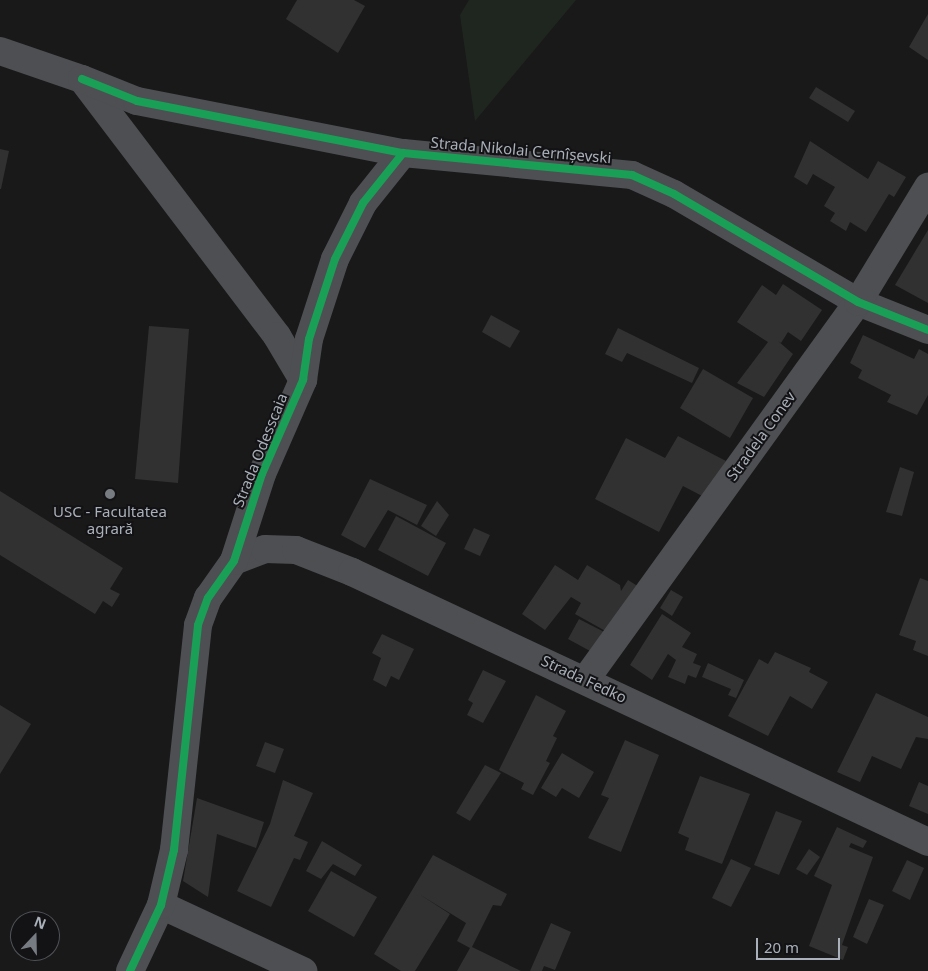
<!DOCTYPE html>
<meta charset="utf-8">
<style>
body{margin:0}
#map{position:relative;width:928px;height:971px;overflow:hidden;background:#191919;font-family:"Noto Sans",sans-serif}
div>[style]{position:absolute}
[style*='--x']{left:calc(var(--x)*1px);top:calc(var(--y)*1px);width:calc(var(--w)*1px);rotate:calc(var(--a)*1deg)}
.green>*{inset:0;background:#1f261f}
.building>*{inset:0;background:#313131}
.minor>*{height:28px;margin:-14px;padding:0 14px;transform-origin:14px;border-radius:14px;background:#4d4f52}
.cycleway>*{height:8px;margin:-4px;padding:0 4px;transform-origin:4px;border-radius:4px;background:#1a9f57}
.dots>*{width:14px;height:14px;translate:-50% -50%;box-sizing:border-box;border:2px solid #131315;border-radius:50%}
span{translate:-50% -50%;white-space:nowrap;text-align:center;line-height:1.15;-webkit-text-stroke:4px #131315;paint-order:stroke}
.street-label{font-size:15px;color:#aab1ba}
.poi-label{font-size:15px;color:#aab1ba}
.north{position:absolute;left:10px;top:911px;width:50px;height:50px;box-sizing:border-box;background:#131315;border:1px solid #4f5257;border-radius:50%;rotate:21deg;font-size:14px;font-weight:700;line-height:20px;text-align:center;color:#aab1ba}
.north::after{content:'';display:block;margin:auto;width:18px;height:22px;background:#777c82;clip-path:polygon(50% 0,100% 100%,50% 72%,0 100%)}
.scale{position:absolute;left:756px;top:938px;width:84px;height:22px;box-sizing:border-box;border:2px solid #aab1ba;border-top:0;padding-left:6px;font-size:15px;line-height:18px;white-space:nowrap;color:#aab1ba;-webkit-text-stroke:4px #131315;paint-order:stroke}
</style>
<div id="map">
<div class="green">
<i style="clip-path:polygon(469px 0,576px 0,475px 121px,460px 15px)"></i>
</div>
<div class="building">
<i style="clip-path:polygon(297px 0,354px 0,365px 6px,338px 53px,286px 19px)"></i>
<i style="clip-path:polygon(928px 14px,928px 60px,909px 47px)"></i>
<i style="clip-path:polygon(816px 87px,855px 111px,848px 122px,809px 98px)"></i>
<i style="clip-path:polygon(810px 141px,868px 179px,878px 161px,906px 177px,894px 197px,889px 194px,866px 232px,850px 222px,846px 231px,830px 221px,835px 213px,824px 206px,835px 187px,813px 174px,807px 185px,794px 177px)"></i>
<i style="clip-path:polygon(0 149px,9px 151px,1px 189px,0 189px)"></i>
<i style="clip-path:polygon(928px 230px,928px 303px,895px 285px)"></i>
<i style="clip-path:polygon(783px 284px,822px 310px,801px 341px,788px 332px,781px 343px,778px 341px,793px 354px,764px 397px,737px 383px,768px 342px,737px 322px,762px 285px,776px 295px)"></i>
<i style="clip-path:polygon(491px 315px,520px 331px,510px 348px,482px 332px)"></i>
<i style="clip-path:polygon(149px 326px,189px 329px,178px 483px,135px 479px)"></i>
<i style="clip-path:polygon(618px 328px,699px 368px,692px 383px,627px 353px,622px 362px,605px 354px)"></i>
<i style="clip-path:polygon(863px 335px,914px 359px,919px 349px,928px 354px,928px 395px,917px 415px,887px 402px,891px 395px,858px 378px,862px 370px,850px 363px)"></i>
<i style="clip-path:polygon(703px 369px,753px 398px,730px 438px,680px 408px)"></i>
<i style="clip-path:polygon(678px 436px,726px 461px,704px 497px,683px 486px,659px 532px,595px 499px,626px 438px,665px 458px)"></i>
<i style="clip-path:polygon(900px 467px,914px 472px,902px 516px,886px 512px)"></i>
<i style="clip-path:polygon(370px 479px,427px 505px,417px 525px,388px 510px,365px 548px,341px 535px)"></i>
<i style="clip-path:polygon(0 491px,123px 568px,110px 589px,120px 594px,112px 607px,103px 601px,95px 614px,0 555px)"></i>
<i style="clip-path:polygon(437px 501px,449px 515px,436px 536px,421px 526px)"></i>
<i style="clip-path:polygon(396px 516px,446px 543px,428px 576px,378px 550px)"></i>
<i style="clip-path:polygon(474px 528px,490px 535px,480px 556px,464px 549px)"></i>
<i style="clip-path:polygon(555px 565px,578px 580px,587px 565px,620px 585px,621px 591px,628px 580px,644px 590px,609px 633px,575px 614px,581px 603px,571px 597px,545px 630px,522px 614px)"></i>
<i style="clip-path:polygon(920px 578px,928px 581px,928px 656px,913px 650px,916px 641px,899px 635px)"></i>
<i style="clip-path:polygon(671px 590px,683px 597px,672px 616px,660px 608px)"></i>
<i style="clip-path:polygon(662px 614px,691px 633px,682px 647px,697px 654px,693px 663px,701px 666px,696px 678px,688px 675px,685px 684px,668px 677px,676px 660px,668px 654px,652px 680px,630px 665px)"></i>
<i style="clip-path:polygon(579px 619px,612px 636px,601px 657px,568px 639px)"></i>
<i style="clip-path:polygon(382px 634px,414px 649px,399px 680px,391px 676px,386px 687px,373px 680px,381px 658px,372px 653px)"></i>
<i style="clip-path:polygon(775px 652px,811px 668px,809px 672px,828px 682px,812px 709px,790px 696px,768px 736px,728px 716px,759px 659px,768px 664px)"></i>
<i style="clip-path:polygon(708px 663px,744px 680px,736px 698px,728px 695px,731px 689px,702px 677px)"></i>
<i style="clip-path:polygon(483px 670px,506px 681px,483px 723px,467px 715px,473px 703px,468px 700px)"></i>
<i style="clip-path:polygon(876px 693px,928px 717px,928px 739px,916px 737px,901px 769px,872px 756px,860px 782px,837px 772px)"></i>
<i style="clip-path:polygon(536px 695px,566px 711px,553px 736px,557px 738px,546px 761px,550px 763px,533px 795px,521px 789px,524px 783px,499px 770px)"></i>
<i style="clip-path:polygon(0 705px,31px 724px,0 774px)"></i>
<i style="clip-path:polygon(625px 740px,659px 755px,621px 852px,588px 838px,609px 798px,601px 795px)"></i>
<i style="clip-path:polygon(265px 742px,284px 749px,275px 773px,256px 766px)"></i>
<i style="clip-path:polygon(562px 753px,594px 772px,579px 798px,562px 788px,556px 797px,541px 788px)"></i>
<i style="clip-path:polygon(485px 765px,501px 773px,470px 821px,456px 813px)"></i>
<i style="clip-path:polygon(700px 776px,750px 794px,722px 864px,685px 850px,689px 838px,678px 833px)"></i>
<i style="clip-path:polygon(283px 780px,313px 793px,294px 836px,308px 842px,300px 860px,294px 858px,271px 907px,237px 891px,270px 824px)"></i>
<i style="clip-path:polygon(919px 782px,928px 786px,928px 814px,909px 806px)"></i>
<i style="clip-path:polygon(197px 798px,264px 822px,256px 848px,217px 834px,208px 897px,183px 881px)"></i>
<i style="clip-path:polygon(776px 811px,802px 821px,779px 875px,754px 865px)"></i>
<i style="clip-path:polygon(837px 827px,867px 841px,863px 848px,851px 843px,849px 847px,873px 857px,842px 945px,848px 947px,843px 960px,809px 946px,832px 885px,814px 876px)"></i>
<i style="clip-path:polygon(322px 841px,362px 865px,355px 876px,333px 864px,321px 879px,306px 871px)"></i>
<i style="clip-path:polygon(809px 849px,820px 857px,807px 875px,796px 869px)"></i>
<i style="clip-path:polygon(433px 855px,507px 894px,501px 906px,493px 905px,472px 947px,521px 971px,457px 971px,470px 948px,457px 941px,466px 923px,419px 894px,450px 914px,415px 971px,401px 971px,374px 954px)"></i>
<i style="clip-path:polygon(731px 859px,751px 868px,731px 907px,712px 898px)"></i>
<i style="clip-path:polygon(907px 860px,924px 868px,910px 900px,892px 891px)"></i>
<i style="clip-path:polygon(331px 871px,377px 897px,354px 937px,308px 911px)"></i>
<i style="clip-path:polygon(869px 899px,884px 905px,867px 944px,853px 937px)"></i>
<i style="clip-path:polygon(551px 923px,571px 932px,555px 970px,544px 966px,542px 971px,530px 971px)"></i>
</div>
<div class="minor">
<i style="--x:0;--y:51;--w:87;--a:18.9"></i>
<i style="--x:82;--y:79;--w:323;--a:52.8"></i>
<i style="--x:277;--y:336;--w:51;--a:59.4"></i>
<i style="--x:82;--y:79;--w:59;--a:21.8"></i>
<i style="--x:137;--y:101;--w:271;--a:11.1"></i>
<i style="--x:403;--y:153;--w:230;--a:5.5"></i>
<i style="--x:632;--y:175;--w:46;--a:24.3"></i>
<i style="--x:674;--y:194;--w:213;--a:30.4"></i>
<i style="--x:858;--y:302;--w:75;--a:21.8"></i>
<i style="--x:234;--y:561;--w:33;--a:-21"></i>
<i style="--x:265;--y:549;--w:31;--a:2"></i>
<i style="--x:296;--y:550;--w:60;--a:21.4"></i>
<i style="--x:352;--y:572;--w:636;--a:25.11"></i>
<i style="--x:586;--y:679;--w:465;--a:-54.2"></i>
<i style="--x:858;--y:302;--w:135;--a:-58.7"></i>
<i style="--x:161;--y:905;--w:157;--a:24.9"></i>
<i style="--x:130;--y:971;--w:73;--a:-64.8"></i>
<i style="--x:161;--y:905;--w:57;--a:-76.7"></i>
<i style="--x:174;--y:850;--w:226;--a:-83.9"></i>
<i style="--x:198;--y:625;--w:29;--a:-70"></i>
<i style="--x:208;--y:598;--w:45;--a:-54.9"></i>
<i style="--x:234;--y:561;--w:91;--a:-72.2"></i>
<i style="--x:262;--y:474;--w:103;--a:-66.4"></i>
<i style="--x:303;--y:380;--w:41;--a:-81.7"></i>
<i style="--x:309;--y:339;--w:84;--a:-72"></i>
<i style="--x:335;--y:259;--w:63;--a:-63.4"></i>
<i style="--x:363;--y:203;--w:64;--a:-51.3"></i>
</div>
<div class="cycleway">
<i style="--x:82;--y:79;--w:59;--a:21.8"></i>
<i style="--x:137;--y:101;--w:271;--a:11.1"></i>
<i style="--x:403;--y:153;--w:230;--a:5.5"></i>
<i style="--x:632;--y:175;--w:46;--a:24.3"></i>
<i style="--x:674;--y:194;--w:213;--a:30.4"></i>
<i style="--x:858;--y:302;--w:75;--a:21.8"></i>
<i style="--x:130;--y:971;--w:73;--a:-64.8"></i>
<i style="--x:161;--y:905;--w:57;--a:-76.7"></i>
<i style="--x:174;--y:850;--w:226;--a:-83.9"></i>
<i style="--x:198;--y:625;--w:29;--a:-70"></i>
<i style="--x:208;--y:598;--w:45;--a:-54.9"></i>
<i style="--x:234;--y:561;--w:91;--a:-72.2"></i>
<i style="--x:262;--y:474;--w:103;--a:-66.4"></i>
<i style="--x:303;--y:380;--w:41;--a:-81.7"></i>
<i style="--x:309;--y:339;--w:84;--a:-72"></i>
<i style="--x:335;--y:259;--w:63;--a:-63.4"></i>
<i style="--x:363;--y:203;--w:64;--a:-51.3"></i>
</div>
<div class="dots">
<i style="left:110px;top:494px;background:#777c82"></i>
</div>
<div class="street-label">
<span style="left:521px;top:150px;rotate:5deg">Strada Nikolai Cernîșevski</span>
<span style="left:761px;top:436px;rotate:-54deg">Stradela Conev</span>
<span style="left:260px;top:450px;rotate:-68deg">Strada Odesscaia</span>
<span style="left:584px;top:679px;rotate:25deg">Strada Fedko</span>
</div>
<div class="poi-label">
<span style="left:110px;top:520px">USC - Facultatea<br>agrară</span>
</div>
<div class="north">N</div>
<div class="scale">20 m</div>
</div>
